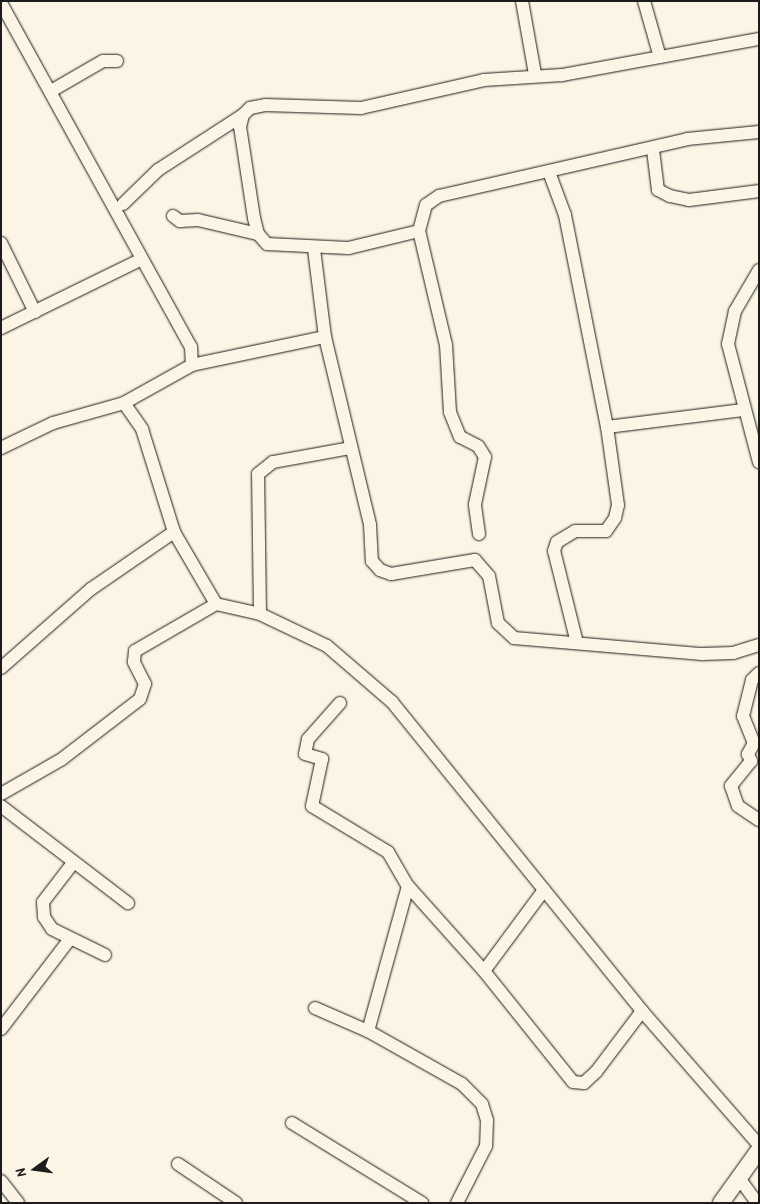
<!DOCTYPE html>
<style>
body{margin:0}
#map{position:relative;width:760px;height:1204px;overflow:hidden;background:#fcf5e5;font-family:"Patrick Hand",sans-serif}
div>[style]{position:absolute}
.roads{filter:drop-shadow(0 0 1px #1c1c1c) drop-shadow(0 0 1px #1c1c1c)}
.minor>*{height:12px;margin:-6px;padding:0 6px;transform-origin:6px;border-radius:6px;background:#fcf5e5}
.major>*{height:16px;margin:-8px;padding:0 8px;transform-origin:8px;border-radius:8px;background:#fcf5e5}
span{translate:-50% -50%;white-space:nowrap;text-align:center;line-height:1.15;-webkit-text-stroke:4px #fcf5e5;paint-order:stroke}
.frame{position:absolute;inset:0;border:2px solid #1c1c1c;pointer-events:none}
.north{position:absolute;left:10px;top:1144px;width:50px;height:50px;-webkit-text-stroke:4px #fcf5e5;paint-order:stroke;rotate:256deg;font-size:14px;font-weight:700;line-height:20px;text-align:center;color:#1c1c1c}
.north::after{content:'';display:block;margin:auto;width:18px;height:22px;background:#1c1c1c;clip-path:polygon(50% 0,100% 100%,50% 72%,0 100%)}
</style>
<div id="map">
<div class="roads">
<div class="minor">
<div style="left:522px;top:1px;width:74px;rotate:79.9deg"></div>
<div style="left:644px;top:1px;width:58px;rotate:74.1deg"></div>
<div style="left:1px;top:3px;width:393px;rotate:61.1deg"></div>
<div style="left:191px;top:347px;width:18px;rotate:87deg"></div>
<div style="left:192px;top:365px;width:78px;rotate:150.8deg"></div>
<div style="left:51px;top:91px;width:60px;rotate:-30deg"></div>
<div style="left:103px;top:61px;width:14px"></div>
<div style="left:653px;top:150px;width:40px;rotate:82.9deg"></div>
<div style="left:658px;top:190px;width:13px;rotate:27deg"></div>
<div style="left:670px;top:196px;width:19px;rotate:12deg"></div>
<div style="left:689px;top:200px;width:71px;rotate:-7.3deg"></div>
<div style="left:549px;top:172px;width:46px;rotate:69.6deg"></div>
<div style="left:565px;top:215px;width:216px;rotate:78.8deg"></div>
<div style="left:123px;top:204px;width:49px;rotate:-44.2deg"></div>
<div style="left:158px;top:170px;width:101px;rotate:-32.9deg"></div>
<div style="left:173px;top:216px;width:9px;rotate:36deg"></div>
<div style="left:180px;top:221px;width:18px;rotate:-3deg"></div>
<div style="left:198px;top:220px;width:62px;rotate:13.1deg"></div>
<div style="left:419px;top:231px;width:73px;rotate:166.5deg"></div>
<div style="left:348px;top:248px;width:81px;rotate:-177.2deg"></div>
<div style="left:267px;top:244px;width:13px;rotate:-132deg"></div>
<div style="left:258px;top:234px;width:16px;rotate:-104deg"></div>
<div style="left:254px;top:218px;width:92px;rotate:-98.7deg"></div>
<div style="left:240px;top:127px;width:12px;rotate:-76deg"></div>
<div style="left:243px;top:115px;width:10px;rotate:-45deg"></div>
<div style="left:250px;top:108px;width:15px;rotate:-11deg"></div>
<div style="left:265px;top:105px;width:96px;rotate:1.8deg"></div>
<div style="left:361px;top:108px;width:126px;rotate:-12.8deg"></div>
<div style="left:484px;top:80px;width:78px;rotate:-3.7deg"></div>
<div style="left:562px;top:75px;width:200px;rotate:-10.4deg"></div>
<div style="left:1px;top:243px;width:77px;rotate:63.8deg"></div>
<div style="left:314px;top:249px;width:89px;rotate:82.9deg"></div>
<div style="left:325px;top:337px;width:193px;rotate:76.5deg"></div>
<div style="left:370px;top:525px;width:36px;rotate:87deg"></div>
<div style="left:372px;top:561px;width:12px;rotate:48deg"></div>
<div style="left:380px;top:570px;width:12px;rotate:20deg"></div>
<div style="left:391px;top:574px;width:85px;rotate:-9.5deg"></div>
<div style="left:475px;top:560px;width:21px;rotate:49deg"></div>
<div style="left:489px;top:576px;width:48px;rotate:79.2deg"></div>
<div style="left:498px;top:623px;width:22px;rotate:43deg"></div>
<div style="left:514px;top:638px;width:189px;rotate:4.9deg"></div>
<div style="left:702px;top:654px;width:31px;rotate:-2deg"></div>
<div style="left:733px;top:653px;width:27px;rotate:-17deg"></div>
<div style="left:759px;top:270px;width:48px;rotate:120.3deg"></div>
<div style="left:735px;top:311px;width:34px;rotate:102deg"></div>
<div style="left:728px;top:344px;width:122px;rotate:75.3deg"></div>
<div style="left:1px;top:328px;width:155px;rotate:-26.1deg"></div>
<div style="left:192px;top:365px;width:136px;rotate:-11.9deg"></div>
<div style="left:1px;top:448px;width:58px;rotate:-25.7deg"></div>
<div style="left:53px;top:423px;width:74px;rotate:-15.7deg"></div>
<div style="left:124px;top:403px;width:32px;rotate:55deg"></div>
<div style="left:142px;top:429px;width:108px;rotate:72.7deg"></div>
<div style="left:174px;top:532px;width:83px;rotate:59.7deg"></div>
<div style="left:216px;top:604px;width:45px;rotate:12.8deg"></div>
<div style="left:260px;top:614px;width:74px;rotate:25.5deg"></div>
<div style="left:327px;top:646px;width:86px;rotate:40.7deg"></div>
<div style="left:392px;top:702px;width:397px;rotate:51deg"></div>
<div style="left:642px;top:1011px;width:178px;rotate:48.9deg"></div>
<div style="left:479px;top:534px;width:30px;rotate:-98deg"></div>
<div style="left:475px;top:504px;width:48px;rotate:-78deg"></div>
<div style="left:485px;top:457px;width:13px;rotate:-122deg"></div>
<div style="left:478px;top:446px;width:20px;rotate:-153deg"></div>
<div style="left:460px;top:437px;width:27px;rotate:-112deg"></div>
<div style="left:450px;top:412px;width:67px;rotate:-93.4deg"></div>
<div style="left:446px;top:345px;width:117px;rotate:-103.3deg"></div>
<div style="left:419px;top:231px;width:27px;rotate:-75deg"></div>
<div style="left:426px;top:205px;width:16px;rotate:-35deg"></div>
<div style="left:439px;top:196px;width:254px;rotate:-12.9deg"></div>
<div style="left:687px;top:139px;width:72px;rotate:-5.6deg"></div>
<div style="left:260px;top:614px;width:140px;rotate:-90.8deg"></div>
<div style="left:258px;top:474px;width:19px;rotate:-39deg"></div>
<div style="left:273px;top:462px;width:79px;rotate:-10.2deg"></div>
<div style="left:577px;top:643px;width:95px;rotate:-104deg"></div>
<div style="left:554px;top:551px;width:9px;rotate:-72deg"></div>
<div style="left:557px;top:542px;width:21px;rotate:-31deg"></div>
<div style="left:575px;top:531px;width:31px"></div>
<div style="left:606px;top:531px;width:16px;rotate:-55deg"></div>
<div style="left:615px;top:518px;width:13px;rotate:-77deg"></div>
<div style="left:618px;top:505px;width:79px;rotate:-98deg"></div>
<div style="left:607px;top:427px;width:137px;rotate:-7.1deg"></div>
<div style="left:1px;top:668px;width:120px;rotate:-41.3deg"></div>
<div style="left:91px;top:589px;width:101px;rotate:-34.5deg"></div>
<div style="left:759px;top:673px;width:10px;rotate:135deg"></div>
<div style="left:752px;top:680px;width:37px;rotate:104deg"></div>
<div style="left:743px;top:716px;width:29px;rotate:68deg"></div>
<div style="left:754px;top:743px;width:13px;rotate:119deg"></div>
<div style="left:748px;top:754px;width:8px;rotate:67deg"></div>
<div style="left:751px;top:761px;width:32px;rotate:129deg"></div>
<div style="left:731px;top:786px;width:21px;rotate:71deg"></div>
<div style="left:738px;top:806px;width:25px;rotate:34deg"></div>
<div style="left:340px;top:703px;width:48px;rotate:131.6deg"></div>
<div style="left:308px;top:739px;width:15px;rotate:101deg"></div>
<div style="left:305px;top:754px;width:18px;rotate:16deg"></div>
<div style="left:322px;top:759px;width:48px;rotate:102deg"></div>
<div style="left:312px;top:806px;width:89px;rotate:31.2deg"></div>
<div style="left:388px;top:852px;width:39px;rotate:60deg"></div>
<div style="left:408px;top:886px;width:150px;rotate:105.4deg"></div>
<div style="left:1px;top:794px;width:70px;rotate:-29.8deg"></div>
<div style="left:62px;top:759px;width:98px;rotate:-37.6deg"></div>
<div style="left:140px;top:699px;width:16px;rotate:-72deg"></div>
<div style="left:145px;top:684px;width:25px;rotate:-117deg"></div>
<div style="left:134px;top:662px;width:11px;rotate:-85deg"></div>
<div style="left:135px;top:651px;width:94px;rotate:-30.1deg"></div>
<div style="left:1px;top:806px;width:160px;rotate:37.4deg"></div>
<div style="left:73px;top:863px;width:49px;rotate:127.6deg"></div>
<div style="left:43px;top:902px;width:15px;rotate:86deg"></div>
<div style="left:44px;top:917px;width:14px;rotate:56deg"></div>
<div style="left:52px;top:929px;width:59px;rotate:26.1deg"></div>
<div style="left:408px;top:886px;width:114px;rotate:48.2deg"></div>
<div style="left:484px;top:971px;width:142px;rotate:51.3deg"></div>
<div style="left:573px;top:1082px;width:11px;rotate:5deg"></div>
<div style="left:584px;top:1083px;width:16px;rotate:-43deg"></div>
<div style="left:596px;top:1072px;width:76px;rotate:-53deg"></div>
<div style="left:484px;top:971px;width:101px;rotate:-53.5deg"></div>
<div style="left:315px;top:1008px;width:58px;rotate:23.5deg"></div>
<div style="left:368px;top:1031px;width:108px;rotate:29.4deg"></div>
<div style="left:462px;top:1084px;width:28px;rotate:45deg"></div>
<div style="left:482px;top:1104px;width:17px;rotate:73deg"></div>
<div style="left:487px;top:1120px;width:26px;rotate:92deg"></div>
<div style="left:486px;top:1146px;width:64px;rotate:117deg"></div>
<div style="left:1px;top:1029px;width:112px;rotate:-52.6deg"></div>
<div style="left:292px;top:1123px;width:153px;rotate:31.6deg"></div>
<div style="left:178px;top:1164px;width:70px;rotate:33.9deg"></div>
<div style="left:739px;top:1178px;width:31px;rotate:54deg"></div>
<div style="left:1px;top:1181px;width:28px;rotate:52deg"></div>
</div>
<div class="major">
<div style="left:721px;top:1203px;width:65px;rotate:-54.4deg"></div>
</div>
</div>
<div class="frame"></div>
<div class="north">N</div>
</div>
